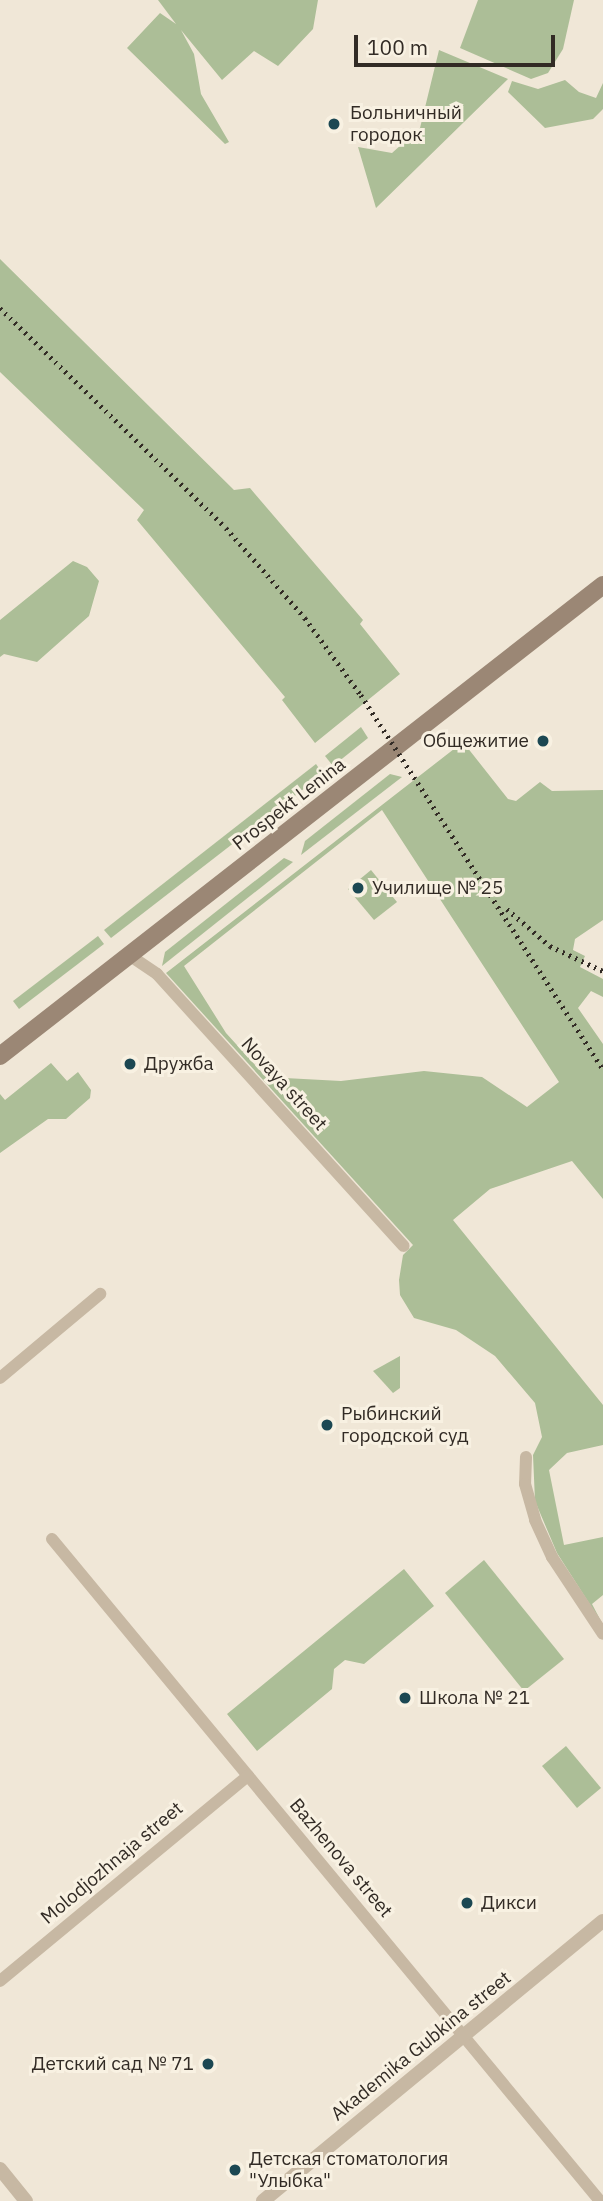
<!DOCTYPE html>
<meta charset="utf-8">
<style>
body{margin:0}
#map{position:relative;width:603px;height:2201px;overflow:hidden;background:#f0e7d7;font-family:"IBM Plex Sans",sans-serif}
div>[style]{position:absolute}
.green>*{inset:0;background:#acbe97}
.minor>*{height:12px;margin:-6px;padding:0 6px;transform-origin:6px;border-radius:6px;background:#c7b8a3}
.tertiary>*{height:14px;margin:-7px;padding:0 7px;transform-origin:7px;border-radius:7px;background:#c7b8a3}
.secondary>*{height:18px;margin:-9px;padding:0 9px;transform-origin:9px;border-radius:9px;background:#9b8775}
.rail>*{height:4.5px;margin-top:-2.25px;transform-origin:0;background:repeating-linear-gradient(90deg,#322b25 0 2px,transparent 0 7px)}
.dots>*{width:19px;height:19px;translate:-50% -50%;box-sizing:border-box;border:4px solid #f8f1e2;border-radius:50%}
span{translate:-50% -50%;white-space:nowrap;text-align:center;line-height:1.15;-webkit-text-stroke:6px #f8f1e2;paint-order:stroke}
.poi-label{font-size:19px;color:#322b25}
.left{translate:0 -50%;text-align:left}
.right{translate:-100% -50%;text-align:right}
.street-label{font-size:19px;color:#322b25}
.scale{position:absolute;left:354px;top:35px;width:201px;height:32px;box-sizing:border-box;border:4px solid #322b25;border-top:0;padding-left:9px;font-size:21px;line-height:24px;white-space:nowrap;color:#322b25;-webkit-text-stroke:5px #f8f1e2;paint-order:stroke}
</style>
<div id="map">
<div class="green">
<div style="clip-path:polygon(158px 0,318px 0,313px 29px,278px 66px,254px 51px,222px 80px,181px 30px,194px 54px,201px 94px,229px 142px,225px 144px,127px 48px,160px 13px,176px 24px)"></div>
<div style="clip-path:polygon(478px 0,574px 0,563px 49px,548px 73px,531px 79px,460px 48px)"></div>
<div style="clip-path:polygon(439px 50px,508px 79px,376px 208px,358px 147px,392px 153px,420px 128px)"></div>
<div style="clip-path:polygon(565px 80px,579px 92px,596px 98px,603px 83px,603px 109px,593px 119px,545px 128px,508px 92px,512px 81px,538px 89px)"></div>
<div style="clip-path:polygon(0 259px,234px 490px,250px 488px,255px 494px,363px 620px,360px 624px,400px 674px,315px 743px,282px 700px,285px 697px,137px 520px,144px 510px,0 372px)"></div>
<div style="clip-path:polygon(73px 561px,87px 567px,99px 581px,89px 616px,37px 662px,4px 654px,0 657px,0 620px)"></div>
<div style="clip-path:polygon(361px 727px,368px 738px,333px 766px,325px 756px)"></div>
<div style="clip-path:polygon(evenodd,463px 742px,508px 799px,516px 801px,540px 782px,552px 791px,603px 790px,603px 920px,575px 939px,573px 950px,585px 956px,580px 967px,603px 979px,603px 997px,591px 991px,578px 1008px,603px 1044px,603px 1199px,572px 1161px,490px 1189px,453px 1220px,603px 1405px,603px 1445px,567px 1453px,549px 1470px,564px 1545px,603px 1537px,603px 1595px,592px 1604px,603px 1625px,557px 1553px,535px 1501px,533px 1455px,542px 1437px,535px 1403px,495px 1356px,456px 1330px,414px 1318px,400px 1295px,399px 1280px,403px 1255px,413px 1245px,166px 973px,463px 742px,382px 810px,559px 1082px,527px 1107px,482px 1077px,424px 1071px,341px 1081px,266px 1077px,226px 1033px,184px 966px,382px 810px)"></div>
<div style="clip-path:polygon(316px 764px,323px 774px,111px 938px,104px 930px)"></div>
<div style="clip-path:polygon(390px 774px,402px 777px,301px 855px,305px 841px)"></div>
<div style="clip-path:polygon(284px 858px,293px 862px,162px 966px,165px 952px)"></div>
<div style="clip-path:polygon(371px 870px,397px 902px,374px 920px,348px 889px)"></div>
<div style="clip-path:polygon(98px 936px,104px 944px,19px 1009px,13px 1001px)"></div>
<div style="clip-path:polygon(51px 1063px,67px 1081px,78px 1072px,91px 1090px,90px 1098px,66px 1119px,48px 1119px,0 1153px,0 1094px,5px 1100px)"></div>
<div style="clip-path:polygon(400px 1356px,400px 1388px,393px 1393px,373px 1371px)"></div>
<div style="clip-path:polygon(484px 1560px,564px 1659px,524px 1691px,445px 1593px)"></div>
<div style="clip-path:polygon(404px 1569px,434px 1606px,364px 1664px,345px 1660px,334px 1669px,332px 1689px,257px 1751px,227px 1714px)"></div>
<div style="clip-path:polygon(566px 1746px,601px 1788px,577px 1808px,542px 1766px)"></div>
</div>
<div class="minor">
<div style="left:129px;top:955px;width:34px;rotate:34deg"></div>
<div style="left:157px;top:974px;width:367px;rotate:47.8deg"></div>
<div style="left:0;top:1378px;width:131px;rotate:-40deg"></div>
<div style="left:526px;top:1457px;width:27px;rotate:92deg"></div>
<div style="left:525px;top:1484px;width:37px;rotate:74deg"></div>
<div style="left:535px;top:1520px;width:41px;rotate:65.3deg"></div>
<div style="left:552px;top:1557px;width:92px;rotate:56.5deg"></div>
<div style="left:52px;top:1539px;width:859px;rotate:50.38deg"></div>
<div style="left:0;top:1981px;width:322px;rotate:-39.6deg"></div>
</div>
<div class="tertiary">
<div style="left:0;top:2169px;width:41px;rotate:50.9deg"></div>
<div style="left:263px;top:2201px;width:440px;rotate:-39.5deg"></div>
</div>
<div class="secondary">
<div style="left:0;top:1056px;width:765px;rotate:-37.99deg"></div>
</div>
<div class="rail">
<div style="left:0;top:308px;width:315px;rotate:44.2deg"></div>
<div style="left:226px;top:528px;width:120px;rotate:48.7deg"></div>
<div style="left:305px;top:618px;width:95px;rotate:54deg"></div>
<div style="left:361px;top:695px;width:445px;rotate:57.1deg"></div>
<div style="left:507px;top:909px;width:57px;rotate:40.7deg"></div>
<div style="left:550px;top:946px;width:59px;rotate:25.3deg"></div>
</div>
<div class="dots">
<div style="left:334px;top:124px;background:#1c4853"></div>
<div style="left:543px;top:741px;background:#1c4853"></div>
<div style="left:358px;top:888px;background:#1c4853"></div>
<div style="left:130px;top:1064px;background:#1c4853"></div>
<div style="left:327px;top:1425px;background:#1c4853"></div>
<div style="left:405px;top:1698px;background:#1c4853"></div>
<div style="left:467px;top:1903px;background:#1c4853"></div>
<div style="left:208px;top:2064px;background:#1c4853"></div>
<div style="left:235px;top:2170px;background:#1c4853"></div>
</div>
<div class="poi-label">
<span class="left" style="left:350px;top:124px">Больничный<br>городок</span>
<span class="right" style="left:529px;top:741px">Общежитие</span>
<span class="left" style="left:372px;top:888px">Училище № 25</span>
<span class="left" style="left:144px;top:1064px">Дружба</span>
<span class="left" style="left:341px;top:1425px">Рыбинский<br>городской суд</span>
<span class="left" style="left:419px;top:1698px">Школа № 21</span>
<span class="left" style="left:481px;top:1903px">Дикси</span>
<span class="right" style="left:194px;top:2064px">Детский сад № 71</span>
<span class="left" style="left:249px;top:2170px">Детская стоматология<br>"Улыбка"</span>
</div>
<div class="street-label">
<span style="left:289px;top:804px;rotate:-38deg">Prospekt Lenina</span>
<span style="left:284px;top:1084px;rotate:48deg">Novaya street</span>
<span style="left:341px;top:1858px;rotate:50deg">Bazhenova street</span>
<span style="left:112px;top:1863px;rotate:-40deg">Molodjozhnaja street</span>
<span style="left:421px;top:2046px;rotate:-39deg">Akademika Gubkina street</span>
</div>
<div class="scale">100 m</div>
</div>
